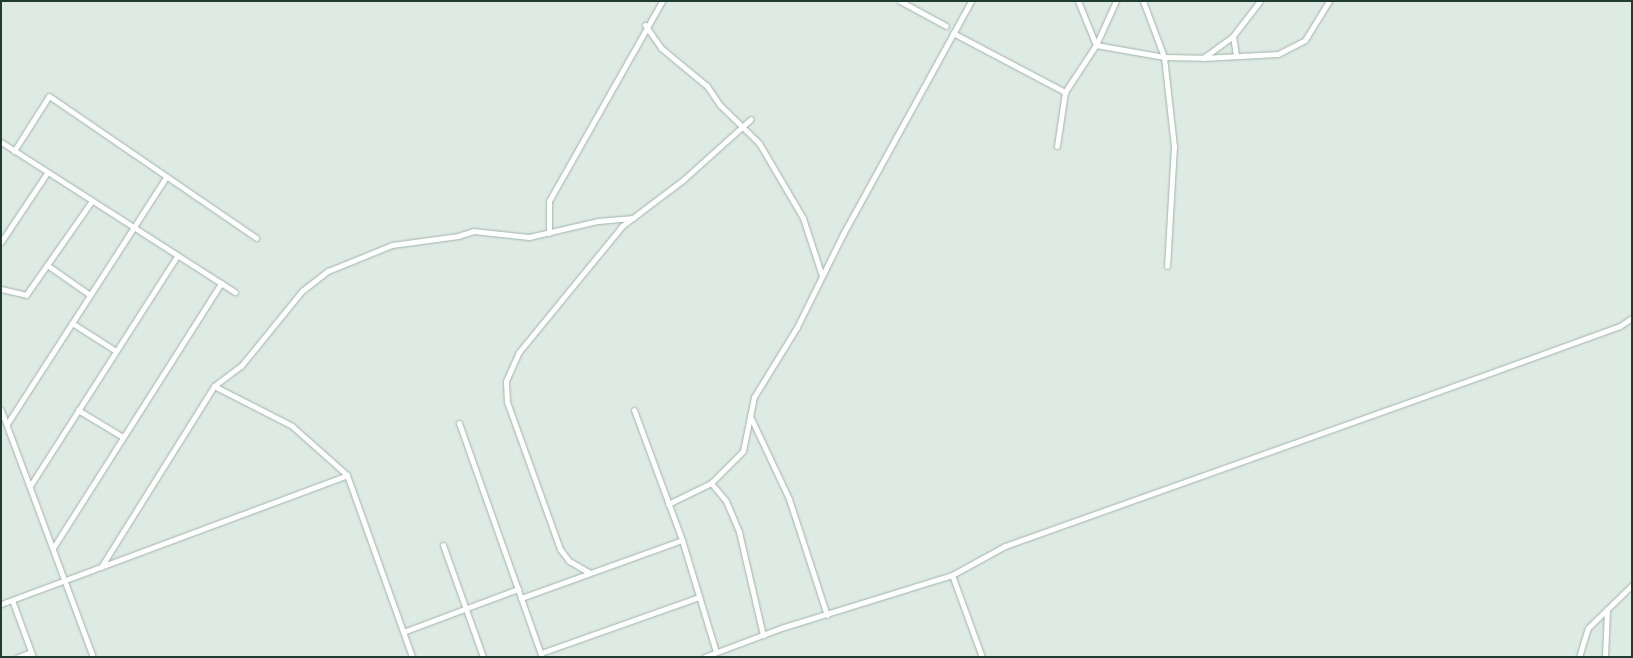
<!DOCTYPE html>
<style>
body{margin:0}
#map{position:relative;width:1633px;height:658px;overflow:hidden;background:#deebe4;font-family:"DM Sans",sans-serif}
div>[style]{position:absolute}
.roads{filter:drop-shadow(0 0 1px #a1b3aa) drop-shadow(0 0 1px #a1b3aa)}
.street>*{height:5px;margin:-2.5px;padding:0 2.5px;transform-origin:2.5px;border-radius:2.5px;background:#fff}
span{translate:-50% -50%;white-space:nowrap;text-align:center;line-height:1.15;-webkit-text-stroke:4px #eff8f2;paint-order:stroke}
.frame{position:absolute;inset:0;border:2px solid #1e3d30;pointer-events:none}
</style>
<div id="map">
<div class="roads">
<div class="street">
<div style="left:900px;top:1px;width:52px;rotate:28.5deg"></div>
<div style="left:1078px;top:1px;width:48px;rotate:67.8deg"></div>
<div style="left:1096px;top:45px;width:69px;rotate:10deg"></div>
<div style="left:1164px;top:57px;width:39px;rotate:1deg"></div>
<div style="left:1203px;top:58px;width:75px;rotate:-3.1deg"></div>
<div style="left:1278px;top:54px;width:30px;rotate:-27deg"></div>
<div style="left:1305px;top:40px;width:46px;rotate:-58.4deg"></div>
<div style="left:1143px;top:1px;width:60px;rotate:69.4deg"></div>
<div style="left:1164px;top:57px;width:90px;rotate:83.6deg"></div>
<div style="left:1174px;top:146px;width:120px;rotate:93.3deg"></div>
<div style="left:645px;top:25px;width:28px;rotate:55deg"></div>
<div style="left:661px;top:48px;width:60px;rotate:39.6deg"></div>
<div style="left:707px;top:86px;width:23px;rotate:56deg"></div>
<div style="left:720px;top:105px;width:54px;rotate:44.3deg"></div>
<div style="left:759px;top:143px;width:87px;rotate:59.6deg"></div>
<div style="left:803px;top:218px;width:61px;rotate:71.9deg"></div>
<div style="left:953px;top:33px;width:127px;rotate:27.8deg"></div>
<div style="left:1233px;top:36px;width:19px;rotate:81deg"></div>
<div style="left:1203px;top:58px;width:37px;rotate:-36deg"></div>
<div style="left:1233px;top:36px;width:44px;rotate:-52.4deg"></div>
<div style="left:1px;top:142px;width:278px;rotate:32.7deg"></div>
<div style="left:1057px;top:146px;width:55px;rotate:-81.6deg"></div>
<div style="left:1065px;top:92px;width:56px;rotate:-56.6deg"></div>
<div style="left:1096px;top:45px;width:48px;rotate:-65.6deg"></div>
<div style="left:14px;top:151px;width:65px;rotate:-57.5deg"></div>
<div style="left:49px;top:96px;width:251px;rotate:34.4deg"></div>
<div style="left:549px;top:233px;width:32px;rotate:-90deg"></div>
<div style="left:549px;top:201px;width:230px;rotate:-60.5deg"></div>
<div style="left:1px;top:242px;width:83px;rotate:-56.3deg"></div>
<div style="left:47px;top:265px;width:52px;rotate:34.9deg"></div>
<div style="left:1px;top:289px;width:26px;rotate:13deg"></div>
<div style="left:26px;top:295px;width:113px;rotate:-55deg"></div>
<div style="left:72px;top:323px;width:52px;rotate:32.5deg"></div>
<div style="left:214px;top:386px;width:88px;rotate:27.1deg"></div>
<div style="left:292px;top:426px;width:74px;rotate:41.7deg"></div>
<div style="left:347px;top:475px;width:193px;rotate:70.3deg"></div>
<div style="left:1px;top:410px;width:264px;rotate:69.6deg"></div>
<div style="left:78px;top:410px;width:52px;rotate:31deg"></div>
<div style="left:634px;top:410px;width:139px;rotate:69.7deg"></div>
<div style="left:682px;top:540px;width:117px;rotate:73.1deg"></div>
<div style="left:750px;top:416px;width:92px;rotate:64.8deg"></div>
<div style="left:789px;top:499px;width:122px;rotate:71.9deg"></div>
<div style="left:459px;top:423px;width:248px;rotate:70.5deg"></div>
<div style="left:7px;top:424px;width:294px;rotate:-57.2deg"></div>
<div style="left:711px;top:483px;width:23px;rotate:50deg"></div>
<div style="left:726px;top:501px;width:34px;rotate:67deg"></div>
<div style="left:739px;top:532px;width:106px;rotate:76.9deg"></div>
<div style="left:30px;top:486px;width:273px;rotate:-57.4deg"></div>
<div style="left:668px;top:504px;width:48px;rotate:-26deg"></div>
<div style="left:711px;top:483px;width:45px;rotate:-45deg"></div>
<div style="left:743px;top:451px;width:55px;rotate:-78.5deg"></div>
<div style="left:754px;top:397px;width:82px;rotate:-58.4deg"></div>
<div style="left:797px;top:327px;width:104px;rotate:-63.7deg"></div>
<div style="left:843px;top:234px;width:266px;rotate:-61.2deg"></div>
<div style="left:443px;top:545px;width:119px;rotate:70.3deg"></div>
<div style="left:53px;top:548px;width:314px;rotate:-57.6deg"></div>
<div style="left:101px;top:567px;width:213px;rotate:-58deg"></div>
<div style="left:214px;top:386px;width:34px;rotate:-37deg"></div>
<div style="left:241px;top:366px;width:97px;rotate:-50.9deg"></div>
<div style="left:302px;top:291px;width:33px;rotate:-38deg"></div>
<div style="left:328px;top:271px;width:69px;rotate:-22.1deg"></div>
<div style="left:392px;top:245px;width:67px;rotate:-7.8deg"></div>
<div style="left:458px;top:236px;width:16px;rotate:-18deg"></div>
<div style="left:473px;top:231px;width:56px;rotate:6.1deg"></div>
<div style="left:529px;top:237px;width:71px;rotate:-13.1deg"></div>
<div style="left:598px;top:221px;width:35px;rotate:-5deg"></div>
<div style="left:590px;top:573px;width:24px;rotate:-150deg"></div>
<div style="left:569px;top:561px;width:15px;rotate:-127deg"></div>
<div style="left:560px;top:549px;width:156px;rotate:-109.8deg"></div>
<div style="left:507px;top:402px;width:21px;rotate:-93deg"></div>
<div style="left:506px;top:381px;width:32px;rotate:-66deg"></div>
<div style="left:519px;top:352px;width:163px;rotate:-50.7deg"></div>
<div style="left:622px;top:226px;width:76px;rotate:-37deg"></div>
<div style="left:683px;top:180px;width:91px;rotate:-41.9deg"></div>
<div style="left:952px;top:575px;width:87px;rotate:69.9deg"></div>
<div style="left:521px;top:598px;width:171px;rotate:-19.8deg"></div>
<div style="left:12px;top:600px;width:61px;rotate:69.8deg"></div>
<div style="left:1px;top:604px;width:369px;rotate:-20.4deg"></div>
<div style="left:403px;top:632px;width:123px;rotate:-20.5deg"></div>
<div style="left:541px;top:653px;width:168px;rotate:-19.5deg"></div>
<div style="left:18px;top:657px;width:14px;rotate:-21deg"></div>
<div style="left:704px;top:657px;width:82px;rotate:-20.6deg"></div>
<div style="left:781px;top:628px;width:179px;rotate:-17.2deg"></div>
<div style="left:952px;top:575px;width:60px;rotate:-28.7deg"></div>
<div style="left:1005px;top:546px;width:506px;rotate:-19.62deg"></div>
<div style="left:1482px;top:376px;width:147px;rotate:-19.9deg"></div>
<div style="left:1620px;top:326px;width:14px;rotate:-34deg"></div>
<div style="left:1579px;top:657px;width:30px;rotate:-73deg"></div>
<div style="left:1588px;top:628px;width:62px;rotate:-44.3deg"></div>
<div style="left:1605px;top:657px;width:48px;rotate:-87.6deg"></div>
</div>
</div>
<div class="frame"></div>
</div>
